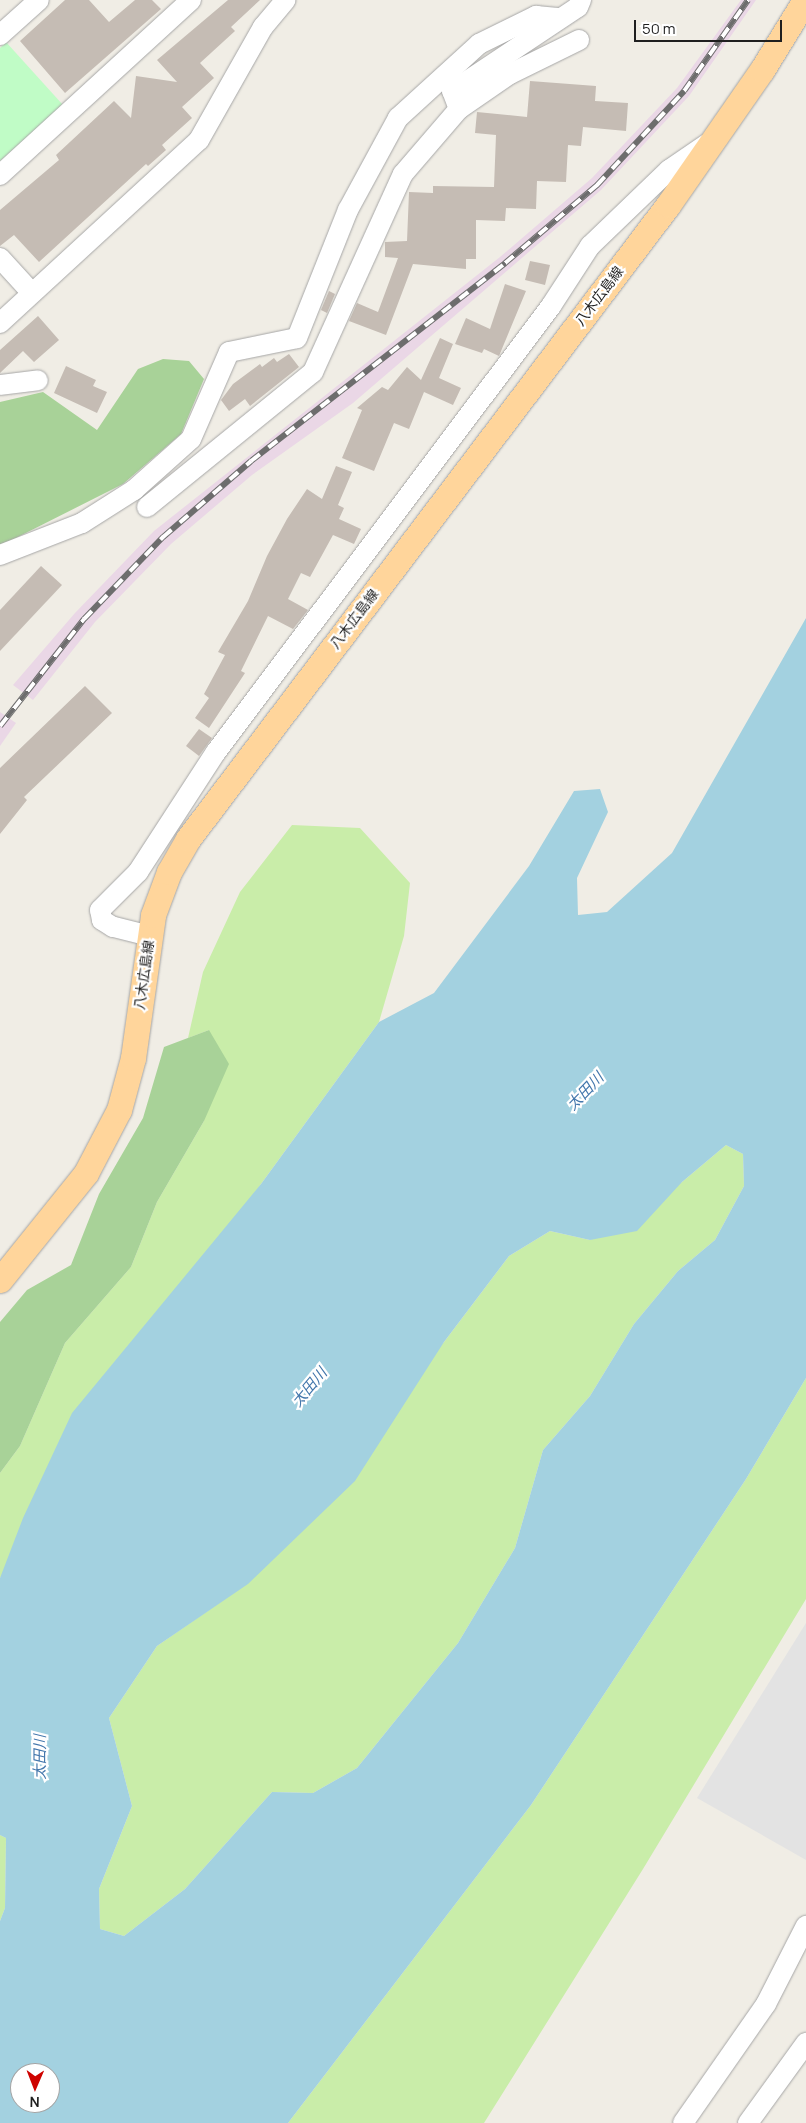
<!DOCTYPE html>
<meta charset="utf-8">
<style>
body{margin:0}
#map{position:relative;width:806px;height:2123px;overflow:hidden;background:#f0ede5;font-family:Manrope,"Noto Sans JP",sans-serif}
div>[style]{position:absolute}
.industrial>*{inset:0;background:#ead7e6}
.grass>*{inset:0;background:#c9eda9}
.forest>*{inset:0;background:#a8d298}
.park>*{inset:0;background:#c0fcc6}
.parking>*{inset:0;background:#e3e3e3}
.water>*{inset:0;background:#a3d1e0}
.building>*{inset:0;background:#c5bcb4}
.roads{filter:drop-shadow(0 0 1px #a6a6a6) drop-shadow(0 0 1px #a6a6a6)}
.minor>*{height:20px;margin:-10px;padding:0 10px;transform-origin:10px;border-radius:10px;background:#fff}
.major>*{height:25px;margin:-12.5px;padding:0 12.5px;transform-origin:12.5px;border-radius:12.5px;background:#ffd59b}
.rail>*{height:5.5px;margin-top:-2.75px;transform-origin:0;background:repeating-linear-gradient(90deg,#fff 0 11px,#6d6d6d 0 22px);box-sizing:border-box;border-block:1px solid #6d6d6d}
span{translate:-50% -50%;white-space:nowrap;text-align:center;line-height:1.15;-webkit-text-stroke:4.5px #fff;paint-order:stroke}
.street-label{font-size:14px;color:#1f1f1f}
.water-label{font-size:15px;color:#4377ac;font-style:italic}
.north{position:absolute;left:10px;top:2063px;width:50px;height:50px;box-sizing:border-box;background:#fff;border:1px solid #a5a5a5;border-radius:50%;rotate:181deg;font-size:14px;font-weight:700;line-height:20px;text-align:center;color:#1f1f1f}
.north::after{content:'';display:block;margin:auto;width:18px;height:22px;background:#ce0300;clip-path:polygon(50% 0,100% 100%,50% 72%,0 100%)}
.scale{position:absolute;left:634px;top:20px;width:148px;height:22px;box-sizing:border-box;border:2px solid #1f1f1f;border-top:0;padding-left:6px;font-size:15px;line-height:18px;white-space:nowrap;color:#1f1f1f;-webkit-text-stroke:4px #fff;paint-order:stroke}
</style>
<div id="map">
<div class="industrial">
<div style="clip-path:polygon(741px 0,756px 0,689px 96px,601px 190px,353px 403px,252px 475px,171px 544px,95px 622px,33px 700px,13px 685px,75px 613px,154px 531px,500px 257px,592px 178px,677px 88px)"></div>
<div style="clip-path:polygon(0 712px,16px 723px,0 746px)"></div>
</div>
<div class="grass">
<div style="clip-path:polygon(292px 825px,360px 828px,410px 883px,404px 936px,379px 1022px,261px 1184px,0 1578px,0 1473px,20px 1446px,65px 1343px,131px 1267px,157px 1202px,204px 1121px,209px 1030px,188px 1038px,203px 972px,240px 892px)"></div>
<div style="clip-path:polygon(726px 1145px,743px 1154px,744px 1186px,715px 1240px,678px 1271px,634px 1324px,590px 1396px,543px 1450px,515px 1548px,458px 1643px,357px 1768px,313px 1793px,272px 1792px,185px 1889px,124px 1936px,100px 1929px,99px 1889px,132px 1806px,109px 1718px,157px 1646px,248px 1583px,444px 1342px,509px 1256px,550px 1231px,590px 1240px,682px 1182px)"></div>
<div style="clip-path:polygon(806px 1378px,806px 1599px,643px 1869px,484px 2123px,288px 2123px,531px 1805px,746px 1479px)"></div>
<div style="clip-path:polygon(0 1835px,6px 1838px,5px 1908px,0 1921px)"></div>
</div>
<div class="forest">
<div style="clip-path:polygon(163px 359px,189px 361px,204px 379px,181px 434px,123px 484px,0 546px,0 402px,43px 392px,97px 430px,138px 369px)"></div>
<div style="clip-path:polygon(209px 1030px,229px 1064px,204px 1121px,157px 1202px,131px 1267px,65px 1343px,20px 1446px,0 1473px,0 1322px,27px 1290px,71px 1265px,99px 1194px,143px 1118px,164px 1047px)"></div>
</div>
<div class="park">
<div style="clip-path:polygon(6px 42px,63px 105px,0 161px,0 48px)"></div>
</div>
<div class="parking">
<div style="clip-path:polygon(806px 1623px,806px 1860px,697px 1798px)"></div>
</div>
<div class="water">
<div style="clip-path:polygon(evenodd,806px 618px,806px 1378px,746px 1479px,531px 1805px,288px 2123px,0 2123px,0 1921px,5px 1908px,6px 1838px,0 1835px,0 1578px,23px 1518px,72px 1413px,261px 1184px,379px 1022px,434px 993px,529px 866px,574px 791px,600px 789px,608px 812px,577px 878px,578px 915px,607px 912px,672px 853px,806px 618px,726px 1145px,743px 1154px,744px 1186px,715px 1240px,678px 1271px,634px 1324px,590px 1396px,543px 1450px,515px 1548px,458px 1643px,357px 1768px,313px 1793px,272px 1792px,185px 1889px,124px 1936px,100px 1929px,99px 1889px,132px 1806px,109px 1718px,157px 1646px,248px 1584px,355px 1481px,444px 1342px,509px 1256px,550px 1231px,590px 1240px,637px 1231px,682px 1182px,726px 1145px,806px 618px,20px 2073px,50px 2073px,50px 2103px,20px 2103px,20px 2073px)"></div>
</div>
<div class="building">
<div style="clip-path:polygon(65px 0,89px 0,109px 22px,135px 0,152px 0,161px 9px,65px 93px,20px 41px)"></div>
<div style="clip-path:polygon(228px 0,260px 0,231px 27px,235px 31px,200px 63px,214px 78px,182px 107px,192px 118px,162px 145px,166px 150px,148px 166px,146px 164px,39px 262px,14px 235px,0 246px,0 210px,59px 160px,56px 155px,114px 101px,131px 118px,136px 76px,177px 82px,157px 60px)"></div>
<div style="clip-path:polygon(530px 81px,596px 86px,595px 101px,628px 103px,626px 131px,583px 127px,581px 146px,568px 145px,566px 182px,537px 181px,536px 209px,506px 208px,505px 221px,476px 220px,476px 259px,466px 259px,466px 269px,413px 264px,386px 335px,349px 321px,357px 303px,378px 312px,398px 258px,385px 257px,385px 242px,407px 241px,409px 192px,433px 193px,433px 186px,494px 187px,496px 135px,475px 133px,477px 112px,527px 117px)"></div>
<div style="clip-path:polygon(530px 261px,550px 265px,545px 285px,525px 280px)"></div>
<div style="clip-path:polygon(505px 284px,526px 291px,499px 356px,484px 349px,482px 353px,455px 344px,466px 318px,490px 329px)"></div>
<div style="clip-path:polygon(329px 291px,335px 294px,327px 313px,321px 310px)"></div>
<div style="clip-path:polygon(38px 316px,59px 340px,34px 362px,23px 351px,0 373px,0 350px)"></div>
<div style="clip-path:polygon(440px 338px,453px 344px,439px 378px,461px 388px,453px 405px,424px 392px,409px 429px,394px 423px,374px 471px,342px 458px,362px 410px,357px 408px,382px 387px,388px 390px,407px 367px,421px 380px)"></div>
<div style="clip-path:polygon(289px 354px,299px 367px,250px 406px,245px 399px,229px 411px,221px 400px,233px 384px,260px 364px,262px 367px,274px 358px,277px 362px)"></div>
<div style="clip-path:polygon(66px 366px,96px 380px,93px 386px,107px 392px,97px 413px,54px 393px)"></div>
<div style="clip-path:polygon(336px 466px,352px 472px,338px 505px,344px 508px,339px 519px,361px 529px,354px 544px,333px 535px,310px 577px,301px 573px,288px 599px,308px 610px,293px 629px,268px 616px,241px 671px,245px 673px,209px 728px,195px 718px,209px 698px,204px 694px,225px 655px,218px 652px,248px 601px,267px 556px,287px 519px,307px 489px,322px 499px)"></div>
<div style="clip-path:polygon(41px 566px,62px 585px,0 651px,0 610px)"></div>
<div style="clip-path:polygon(85px 686px,112px 713px,24px 797px,27px 800px,0 834px,0 768px)"></div>
<div style="clip-path:polygon(199px 729px,212px 738px,199px 756px,186px 746px)"></div>
</div>
<div class="roads">
<div class="minor">
<div style="left:0;top:35px;width:52px;rotate:-41.9deg"></div>
<div style="left:459px;top:109px;width:62px;rotate:-34.5deg"></div>
<div style="left:510px;top:74px;width:77px;rotate:-26.2deg"></div>
<div style="left:0;top:175px;width:259px;rotate:-42.5deg"></div>
<div style="left:0;top:258px;width:47px;rotate:47.6deg"></div>
<div style="left:0;top:323px;width:270px;rotate:-42.6deg"></div>
<div style="left:199px;top:140px;width:130px;rotate:-60.5deg"></div>
<div style="left:263px;top:27px;width:35px;rotate:-50deg"></div>
<div style="left:0;top:385px;width:38px;rotate:-7deg"></div>
<div style="left:147px;top:507px;width:214px;rotate:-39.1deg"></div>
<div style="left:313px;top:372px;width:217px;rotate:-65.6deg"></div>
<div style="left:403px;top:174px;width:86px;rotate:-49.3deg"></div>
<div style="left:459px;top:109px;width:19px;rotate:-111deg"></div>
<div style="left:452px;top:91px;width:151px;rotate:-33.7deg"></div>
<div style="left:578px;top:7px;width:8px;rotate:-67deg"></div>
<div style="left:0;top:555px;width:88px;rotate:-21.3deg"></div>
<div style="left:82px;top:523px;width:62px;rotate:-32.4deg"></div>
<div style="left:134px;top:490px;width:76px;rotate:-41.8deg"></div>
<div style="left:191px;top:439px;width:95px;rotate:-66.4deg"></div>
<div style="left:229px;top:352px;width:69px;rotate:-11.6deg"></div>
<div style="left:297px;top:338px;width:138px;rotate:-68.3deg"></div>
<div style="left:348px;top:210px;width:105px;rotate:-61.5deg"></div>
<div style="left:398px;top:118px;width:110px;rotate:-42.4deg"></div>
<div style="left:479px;top:44px;width:64px;rotate:-26.2deg"></div>
<div style="left:536px;top:16px;width:24px;rotate:5deg"></div>
<div style="left:150px;top:936px;width:38px;rotate:-166deg"></div>
<div style="left:113px;top:927px;width:13px;rotate:-148deg"></div>
<div style="left:102px;top:920px;width:10px;rotate:-101deg"></div>
<div style="left:100px;top:910px;width:54px;rotate:-45deg"></div>
<div style="left:138px;top:872px;width:143px;rotate:-57deg"></div>
<div style="left:216px;top:752px;width:558px;rotate:-53.09deg"></div>
<div style="left:551px;top:306px;width:72px;rotate:-57deg"></div>
<div style="left:590px;top:246px;width:110px;rotate:-43.9deg"></div>
<div style="left:669px;top:170px;width:46px;rotate:-34.4deg"></div>
<div style="left:683px;top:2123px;width:145px;rotate:-55.1deg"></div>
<div style="left:766px;top:2004px;width:88px;rotate:-62.9deg"></div>
<div style="left:748px;top:2123px;width:99px;rotate:-54.1deg"></div>
</div>
<div class="major">
<div style="left:0;top:1280px;width:137px;rotate:-51.2deg"></div>
<div style="left:86px;top:1173px;width:71px;rotate:-62.4deg"></div>
<div style="left:119px;top:1110px;width:54px;rotate:-74.9deg"></div>
<div style="left:133px;top:1058px;width:144px;rotate:-82deg"></div>
<div style="left:153px;top:915px;width:46px;rotate:-69.6deg"></div>
<div style="left:169px;top:872px;width:38px;rotate:-60deg"></div>
<div style="left:188px;top:839px;width:795px;rotate:-52.87deg"></div>
<div style="left:668px;top:205px;width:165px;rotate:-55.2deg"></div>
<div style="left:762px;top:70px;width:82px;rotate:-58.4deg"></div>
</div>
</div>
<div class="rail">
<div style="left:0;top:726px;width:136px;rotate:-51.9deg"></div>
<div style="left:84px;top:619px;width:114px;rotate:-46.1deg"></div>
<div style="left:163px;top:537px;width:116px;rotate:-40.8deg"></div>
<div style="left:251px;top:461px;width:322px;rotate:-37.9deg"></div>
<div style="left:505px;top:263px;width:121px;rotate:-40.3deg"></div>
<div style="left:597px;top:185px;width:128px;rotate:-47.2deg"></div>
<div style="left:684px;top:91px;width:111px;rotate:-54.9deg"></div>
</div>
<div class="street-label">
<span style="left:599px;top:296px;rotate:-53deg">八木広島線</span>
<span style="left:354px;top:619px;rotate:-53deg">八木広島線</span>
<span style="left:144px;top:975px;rotate:-82deg">八木広島線</span>
</div>
<div class="water-label">
<span style="left:585px;top:1091px;rotate:-46deg">太田川</span>
<span style="left:309px;top:1387px;rotate:-50deg">太田川</span>
<span style="left:40px;top:1757px;rotate:-90deg">太田川</span>
</div>
<div class="north">N</div>
<div class="scale">50 m</div>
</div>
